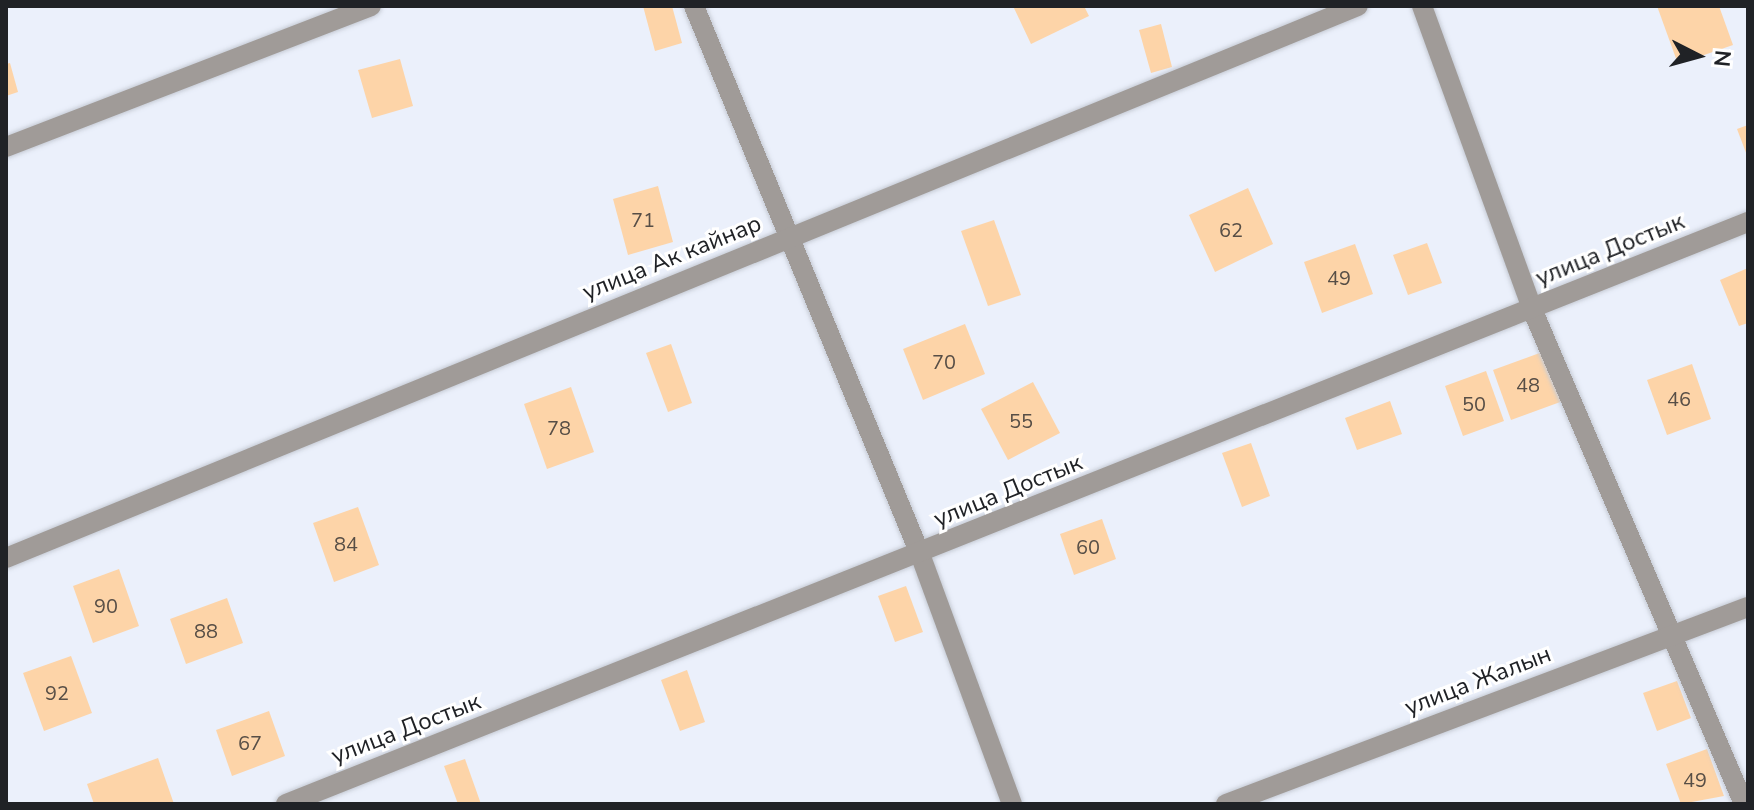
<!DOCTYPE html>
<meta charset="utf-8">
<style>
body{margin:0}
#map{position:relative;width:1754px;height:810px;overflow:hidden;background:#ebf0fb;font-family:"Nunito Sans",sans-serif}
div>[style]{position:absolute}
.building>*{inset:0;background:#fdd4a8}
.roads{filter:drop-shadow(0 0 2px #c6cbd5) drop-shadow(0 0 2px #c6cbd5)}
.minor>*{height:20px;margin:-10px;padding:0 10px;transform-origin:10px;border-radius:10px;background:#a09b98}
span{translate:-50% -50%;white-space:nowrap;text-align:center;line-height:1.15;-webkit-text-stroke:6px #fff;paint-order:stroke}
.number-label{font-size:20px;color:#574e46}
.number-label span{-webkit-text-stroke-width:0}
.street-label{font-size:24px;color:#202226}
.frame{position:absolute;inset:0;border:8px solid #202226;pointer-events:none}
.north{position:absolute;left:1658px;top:16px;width:80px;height:80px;-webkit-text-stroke:6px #fff;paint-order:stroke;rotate:96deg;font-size:22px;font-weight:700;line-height:32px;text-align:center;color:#202226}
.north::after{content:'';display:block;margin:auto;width:28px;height:36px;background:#202226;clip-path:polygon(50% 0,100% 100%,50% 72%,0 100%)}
</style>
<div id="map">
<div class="building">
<div style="clip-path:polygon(643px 6px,672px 6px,682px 43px,655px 51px)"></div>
<div style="clip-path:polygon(1013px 6px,1084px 6px,1089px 16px,1031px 44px)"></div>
<div style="clip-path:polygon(1657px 6px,1719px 6px,1733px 45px,1678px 64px)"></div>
<div style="clip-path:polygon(1161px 24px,1172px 67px,1151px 73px,1139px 30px)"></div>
<div style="clip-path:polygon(400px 59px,413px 106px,372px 118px,358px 70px)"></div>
<div style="clip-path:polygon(10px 63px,18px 92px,6px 96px,6px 64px)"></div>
<div style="clip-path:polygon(1748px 125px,1748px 158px,1737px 129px)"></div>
<div style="clip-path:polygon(658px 186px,673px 242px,628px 255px,613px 199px)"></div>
<div style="clip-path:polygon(1248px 188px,1273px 244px,1215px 272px,1189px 215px)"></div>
<div style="clip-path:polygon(994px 220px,1021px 295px,988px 306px,961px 231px)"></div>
<div style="clip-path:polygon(1427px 243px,1442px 283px,1408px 295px,1393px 255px)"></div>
<div style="clip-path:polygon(1355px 244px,1373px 294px,1322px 313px,1304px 262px)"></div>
<div style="clip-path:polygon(1748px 268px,1748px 323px,1739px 326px,1720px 280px)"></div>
<div style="clip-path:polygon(965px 324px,985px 374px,923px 400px,903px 349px)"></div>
<div style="clip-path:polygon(671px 344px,692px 403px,668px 412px,646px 353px)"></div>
<div style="clip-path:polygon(1545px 351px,1563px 401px,1511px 420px,1493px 370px)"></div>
<div style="clip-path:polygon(1692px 364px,1711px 419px,1667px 435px,1647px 380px)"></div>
<div style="clip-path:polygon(1486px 371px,1504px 421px,1463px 436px,1445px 386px)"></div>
<div style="clip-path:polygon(1033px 382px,1060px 433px,1008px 460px,981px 409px)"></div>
<div style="clip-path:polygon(571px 387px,594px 452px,547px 469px,524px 404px)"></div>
<div style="clip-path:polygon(1390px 401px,1402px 434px,1357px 450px,1345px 418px)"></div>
<div style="clip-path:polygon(1251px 443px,1270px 496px,1242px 507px,1222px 453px)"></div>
<div style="clip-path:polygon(358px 507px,379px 565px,334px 582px,313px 523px)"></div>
<div style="clip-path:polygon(1102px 519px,1116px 559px,1074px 575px,1060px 534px)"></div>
<div style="clip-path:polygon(119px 569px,139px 626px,93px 643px,73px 586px)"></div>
<div style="clip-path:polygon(906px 586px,923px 632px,895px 642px,878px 596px)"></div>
<div style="clip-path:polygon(227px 598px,243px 643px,186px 664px,170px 619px)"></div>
<div style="clip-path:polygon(71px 656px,92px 713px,44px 731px,23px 673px)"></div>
<div style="clip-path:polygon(687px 670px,705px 722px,680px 731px,661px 680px)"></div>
<div style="clip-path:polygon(1677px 681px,1691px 718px,1657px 731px,1643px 693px)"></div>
<div style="clip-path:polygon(269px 711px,285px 756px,232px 776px,216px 730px)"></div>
<div style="clip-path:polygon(1707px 749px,1724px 796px,1681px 804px,1666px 764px)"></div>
<div style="clip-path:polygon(158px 758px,174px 804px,94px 804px,87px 784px)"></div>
<div style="clip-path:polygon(465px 759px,481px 804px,458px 804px,444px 766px)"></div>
</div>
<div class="roads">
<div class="minor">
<div style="left:694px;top:6px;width:593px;rotate:67.59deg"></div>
<div style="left:920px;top:554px;width:266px;rotate:69.8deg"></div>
<div style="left:1422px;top:6px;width:322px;rotate:70deg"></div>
<div style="left:1532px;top:309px;width:538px;rotate:66.82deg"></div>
<div style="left:6px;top:147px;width:391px;rotate:-21.1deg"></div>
<div style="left:6px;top:558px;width:1460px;rotate:-22.21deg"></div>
<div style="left:286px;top:804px;width:1574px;rotate:-21.71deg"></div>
<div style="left:1226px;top:804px;width:558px;rotate:-20.68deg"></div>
</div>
</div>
<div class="number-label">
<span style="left:643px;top:220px">71</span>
<span style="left:1231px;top:230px">62</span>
<span style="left:1339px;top:278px">49</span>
<span style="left:944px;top:362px">70</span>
<span style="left:1528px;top:385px">48</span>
<span style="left:1679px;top:399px">46</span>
<span style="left:1474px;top:404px">50</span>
<span style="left:1021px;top:421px">55</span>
<span style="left:559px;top:428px">78</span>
<span style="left:346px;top:544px">84</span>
<span style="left:1088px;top:547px">60</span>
<span style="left:106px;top:606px">90</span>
<span style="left:206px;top:631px">88</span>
<span style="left:57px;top:693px">92</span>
<span style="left:250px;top:743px">67</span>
<span style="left:1695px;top:780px">49</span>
</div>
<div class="street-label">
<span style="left:1610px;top:250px;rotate:-22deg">улица Достык</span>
<span style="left:672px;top:258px;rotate:-22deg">улица Ак кайнар</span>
<span style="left:1008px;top:491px;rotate:-22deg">улица Достык</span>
<span style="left:1478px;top:681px;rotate:-21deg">улица Жалын</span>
<span style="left:406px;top:729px;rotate:-21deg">улица Достык</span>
</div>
<div class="frame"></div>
<div class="north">N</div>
</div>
